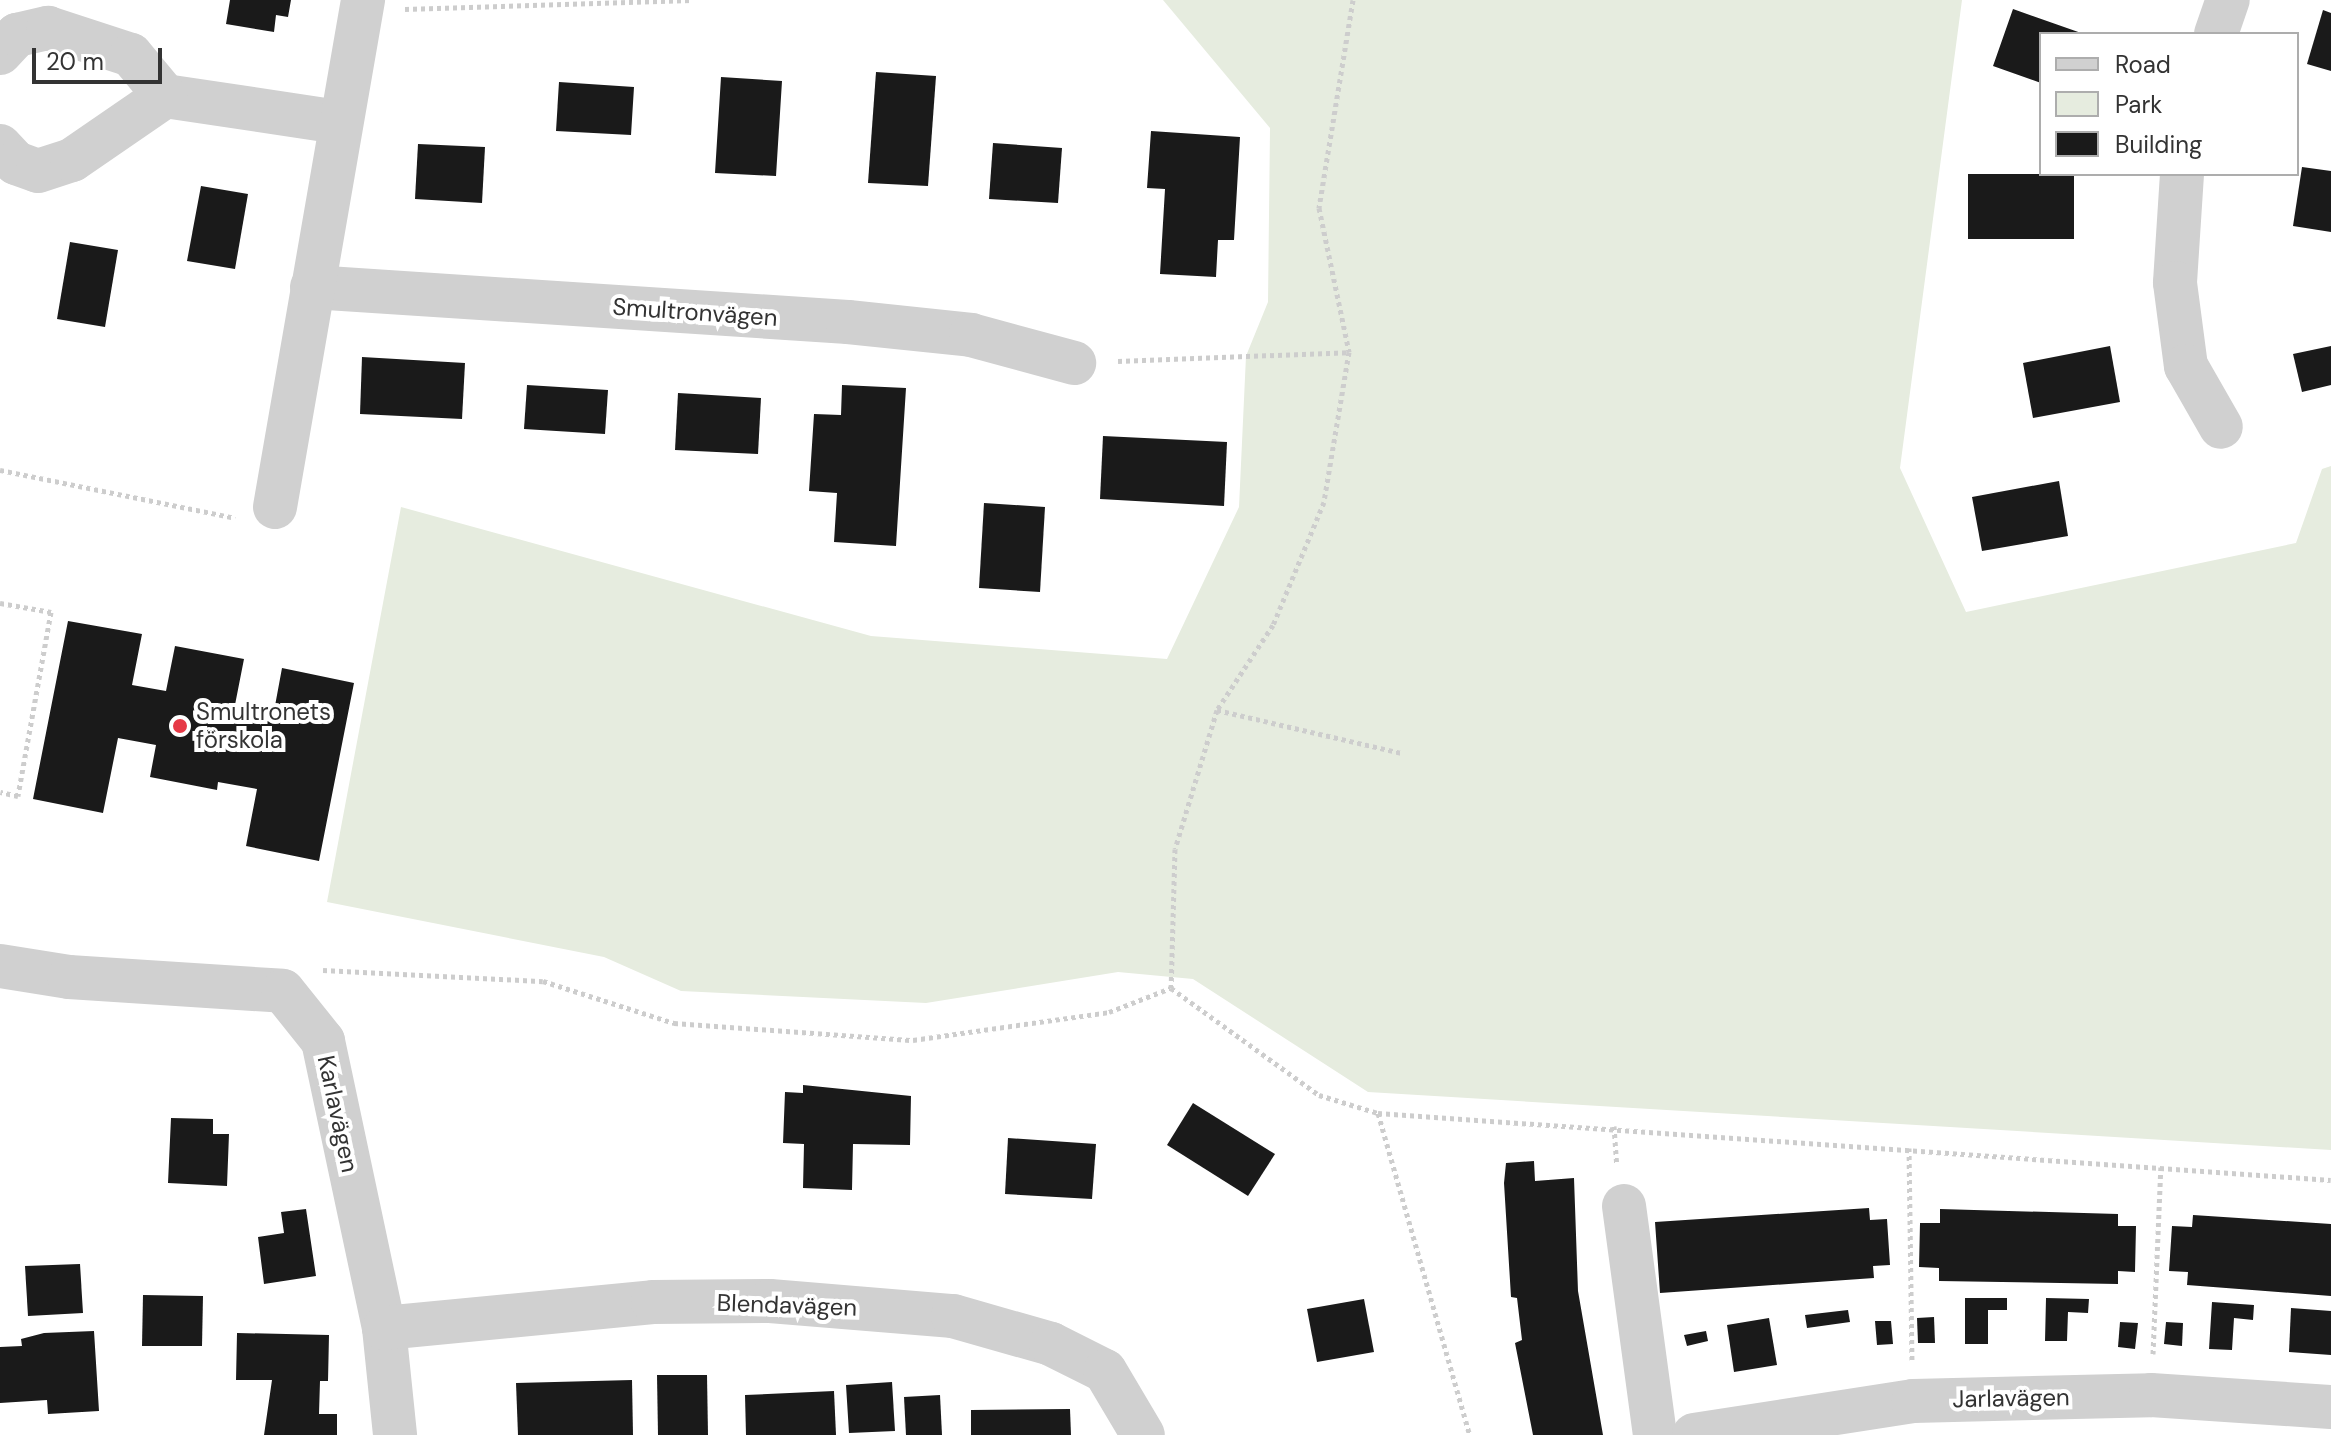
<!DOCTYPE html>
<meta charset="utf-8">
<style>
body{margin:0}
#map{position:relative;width:2331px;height:1435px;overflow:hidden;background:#fff;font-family:"DM Sans",sans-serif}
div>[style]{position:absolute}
.green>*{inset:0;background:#e6ecdf}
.building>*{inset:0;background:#1a1a1a}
.path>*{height:5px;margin-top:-2.5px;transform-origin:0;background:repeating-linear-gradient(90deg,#cdcdcd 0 4px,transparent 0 8px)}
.minor>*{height:44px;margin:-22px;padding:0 22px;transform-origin:22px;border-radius:22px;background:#d0d0d0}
.dots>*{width:22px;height:22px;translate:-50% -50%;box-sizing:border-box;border:4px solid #fff;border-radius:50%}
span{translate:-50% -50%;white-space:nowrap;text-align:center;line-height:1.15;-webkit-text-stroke:8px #fff;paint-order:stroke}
.street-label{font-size:24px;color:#333}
.poi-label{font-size:24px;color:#333}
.left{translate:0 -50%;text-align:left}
.legend{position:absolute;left:2039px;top:32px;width:260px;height:144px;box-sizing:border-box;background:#fff;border:2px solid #adadad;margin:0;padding:10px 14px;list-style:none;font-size:24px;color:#333}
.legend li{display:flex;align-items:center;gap:16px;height:40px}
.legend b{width:40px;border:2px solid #adadad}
.scale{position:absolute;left:32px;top:48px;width:130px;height:36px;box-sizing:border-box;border:4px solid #333;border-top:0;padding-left:10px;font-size:24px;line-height:28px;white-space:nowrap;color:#333;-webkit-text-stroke:6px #fff;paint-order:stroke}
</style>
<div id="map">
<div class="green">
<div style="clip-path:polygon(1163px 0,1962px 0,1900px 468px,1966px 612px,2296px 543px,2322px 469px,2331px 466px,2331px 1150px,1368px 1092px,1193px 979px,1118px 972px,926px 1003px,681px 991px,604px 957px,327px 902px,401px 507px,871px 636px,1167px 659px,1239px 507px,1246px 356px,1268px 302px,1270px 128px)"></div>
</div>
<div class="building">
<div style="clip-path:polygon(230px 0,291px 0,288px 17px,276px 15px,274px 32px,226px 24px)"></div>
<div style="clip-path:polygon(2013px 9px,2084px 34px,2041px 34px,2041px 83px,1993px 66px)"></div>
<div style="clip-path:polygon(2323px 10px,2331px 13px,2331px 71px,2307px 64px)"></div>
<div style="clip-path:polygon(876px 72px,936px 76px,928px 186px,868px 183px)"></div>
<div style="clip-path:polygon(721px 77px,782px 81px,776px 176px,715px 173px)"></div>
<div style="clip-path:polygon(559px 82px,634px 87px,631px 135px,556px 131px)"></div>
<div style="clip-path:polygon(1151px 131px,1240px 137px,1234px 240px,1218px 240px,1216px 277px,1160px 274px,1165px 189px,1147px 188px)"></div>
<div style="clip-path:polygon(993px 143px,1062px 148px,1058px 203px,989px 199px)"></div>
<div style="clip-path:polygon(418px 144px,485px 147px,482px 203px,415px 199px)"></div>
<div style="clip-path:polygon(2302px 167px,2331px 171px,2331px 232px,2293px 226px)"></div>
<div style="clip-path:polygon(1968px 174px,2074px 174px,2074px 239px,1968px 239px)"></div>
<div style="clip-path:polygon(201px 186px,248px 194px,235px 269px,187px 261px)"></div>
<div style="clip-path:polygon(70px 242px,118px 250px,105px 327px,57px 319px)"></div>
<div style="clip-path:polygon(2110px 346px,2120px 402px,2033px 418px,2023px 363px)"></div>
<div style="clip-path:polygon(2331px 346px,2331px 385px,2302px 392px,2293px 354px)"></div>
<div style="clip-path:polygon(362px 357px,465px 363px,462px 419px,360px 414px)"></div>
<div style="clip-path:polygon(527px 385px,608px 390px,605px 434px,524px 429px)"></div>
<div style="clip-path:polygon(842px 385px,906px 388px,896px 546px,834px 542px,837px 493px,809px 491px,814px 414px,841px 415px)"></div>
<div style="clip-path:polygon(678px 393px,761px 398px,758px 454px,675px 450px)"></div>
<div style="clip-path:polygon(1103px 436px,1227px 442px,1224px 506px,1100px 499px)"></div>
<div style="clip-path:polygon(2059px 481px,2068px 536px,1982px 551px,1972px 497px)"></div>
<div style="clip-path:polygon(984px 503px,1045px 507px,1040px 592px,979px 588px)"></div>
<div style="clip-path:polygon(68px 621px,142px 634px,132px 685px,166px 691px,175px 646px,244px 659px,233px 715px,272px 722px,282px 668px,354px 683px,319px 861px,246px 846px,257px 789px,218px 782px,217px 790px,150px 777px,156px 745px,118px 738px,103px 813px,33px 799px)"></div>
<div style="clip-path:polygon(803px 1085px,911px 1096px,910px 1145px,853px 1144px,852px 1190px,803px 1188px,804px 1144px,783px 1143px,785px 1092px,803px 1093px)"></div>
<div style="clip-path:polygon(1193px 1103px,1275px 1154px,1248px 1196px,1167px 1145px)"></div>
<div style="clip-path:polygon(171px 1118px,213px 1119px,213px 1134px,229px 1134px,227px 1186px,168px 1183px)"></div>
<div style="clip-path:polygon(1008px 1138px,1096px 1144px,1092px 1199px,1005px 1194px)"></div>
<div style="clip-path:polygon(1534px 1161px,1535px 1181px,1574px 1178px,1578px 1291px,1603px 1435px,1533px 1435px,1515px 1343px,1522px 1340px,1517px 1298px,1511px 1297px,1504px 1183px,1506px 1163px)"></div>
<div style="clip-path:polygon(1869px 1208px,1870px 1220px,1887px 1219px,1890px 1265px,1873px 1266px,1874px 1278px,1660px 1293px,1655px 1222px)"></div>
<div style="clip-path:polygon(306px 1209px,316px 1276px,264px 1284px,258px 1237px,284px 1233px,281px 1212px)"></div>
<div style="clip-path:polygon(1940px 1209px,2118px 1214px,2118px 1226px,2136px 1226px,2135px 1272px,2118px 1271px,2118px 1284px,1939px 1281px,1939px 1268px,1919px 1267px,1920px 1223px,1940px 1223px)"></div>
<div style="clip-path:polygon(2193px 1215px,2331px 1224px,2331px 1296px,2187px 1285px,2188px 1272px,2169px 1271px,2172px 1226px,2192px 1227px)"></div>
<div style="clip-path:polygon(80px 1264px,83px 1313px,28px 1316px,25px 1266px)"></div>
<div style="clip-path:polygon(143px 1295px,203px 1296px,202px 1346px,142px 1346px)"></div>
<div style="clip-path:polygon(1965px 1298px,2007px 1298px,2007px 1310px,1988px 1310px,1988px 1344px,1965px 1344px)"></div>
<div style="clip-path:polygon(2046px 1298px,2089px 1299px,2088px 1313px,2068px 1312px,2067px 1341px,2045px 1341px)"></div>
<div style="clip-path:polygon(1364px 1299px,1374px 1352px,1317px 1362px,1307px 1309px)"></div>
<div style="clip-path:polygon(2212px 1302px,2254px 1305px,2253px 1320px,2234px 1318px,2232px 1350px,2209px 1349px)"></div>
<div style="clip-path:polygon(2291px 1308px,2331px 1311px,2331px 1355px,2289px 1352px)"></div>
<div style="clip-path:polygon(1848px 1310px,1850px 1322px,1807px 1328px,1805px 1315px)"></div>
<div style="clip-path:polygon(1934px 1317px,1935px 1343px,1918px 1343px,1917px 1318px)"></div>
<div style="clip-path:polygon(1769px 1318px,1777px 1365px,1734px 1372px,1727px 1325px)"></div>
<div style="clip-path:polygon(1875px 1321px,1891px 1321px,1893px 1344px,1877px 1345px)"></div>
<div style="clip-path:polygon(2120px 1322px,2138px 1323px,2135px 1349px,2118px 1347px)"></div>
<div style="clip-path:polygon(2166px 1322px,2183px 1323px,2182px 1346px,2164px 1344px)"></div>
<div style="clip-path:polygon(94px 1331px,99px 1411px,48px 1414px,47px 1400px,0 1403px,0 1347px,22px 1346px,21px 1339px,44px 1333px)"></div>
<div style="clip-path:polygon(1706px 1331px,1708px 1341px,1687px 1346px,1684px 1335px)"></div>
<div style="clip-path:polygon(237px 1333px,329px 1335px,328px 1381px,320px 1381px,319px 1414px,337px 1414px,337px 1435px,264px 1435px,272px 1380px,236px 1380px)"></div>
<div style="clip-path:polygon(657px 1375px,707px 1375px,708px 1435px,658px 1435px)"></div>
<div style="clip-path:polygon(632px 1380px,633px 1435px,518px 1435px,516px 1383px)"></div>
<div style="clip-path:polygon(892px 1382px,895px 1431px,849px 1433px,846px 1385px)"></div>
<div style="clip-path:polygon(834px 1391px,836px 1435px,746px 1435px,745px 1395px)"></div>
<div style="clip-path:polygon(940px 1395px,942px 1435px,906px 1435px,904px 1397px)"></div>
<div style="clip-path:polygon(1070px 1409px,1071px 1435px,971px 1435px,971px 1410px)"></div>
</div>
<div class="path">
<div style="left:1353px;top:0;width:211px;rotate:99.3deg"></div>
<div style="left:1319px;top:208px;width:147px;rotate:78.2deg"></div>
<div style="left:1349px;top:352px;width:152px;rotate:99.5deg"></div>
<div style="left:1324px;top:502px;width:133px;rotate:112.5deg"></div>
<div style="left:1273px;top:625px;width:102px;rotate:123.4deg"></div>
<div style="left:1217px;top:710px;width:145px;rotate:106.8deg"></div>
<div style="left:1175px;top:849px;width:139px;rotate:91.6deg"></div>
<div style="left:1171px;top:988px;width:183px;rotate:35.9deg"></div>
<div style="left:1319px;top:1095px;width:62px;rotate:17deg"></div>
<div style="left:1378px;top:1113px;width:955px;rotate:4.02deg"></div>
<div style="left:405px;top:9px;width:287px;rotate:-1.8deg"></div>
<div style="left:1118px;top:361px;width:231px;rotate:-2.2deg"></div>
<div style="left:0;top:470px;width:240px;rotate:11.5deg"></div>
<div style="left:0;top:603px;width:52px;rotate:10deg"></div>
<div style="left:51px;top:612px;width:187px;rotate:100.2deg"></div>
<div style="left:18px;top:796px;width:18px;rotate:-167deg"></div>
<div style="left:1217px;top:710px;width:190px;rotate:13.1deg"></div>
<div style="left:323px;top:970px;width:220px;rotate:2.9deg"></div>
<div style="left:543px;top:981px;width:138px;rotate:17.8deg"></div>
<div style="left:674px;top:1023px;width:240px;rotate:4.1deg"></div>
<div style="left:913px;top:1040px;width:198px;rotate:-8.1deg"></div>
<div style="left:1109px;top:1012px;width:66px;rotate:-21.2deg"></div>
<div style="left:1378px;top:1113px;width:335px;rotate:74.1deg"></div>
<div style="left:1614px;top:1126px;width:39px;rotate:86deg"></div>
<div style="left:1909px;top:1148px;width:212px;rotate:89.2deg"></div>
<div style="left:2153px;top:1354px;width:187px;rotate:-87.6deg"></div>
</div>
<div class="minor">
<div style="left:2216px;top:34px;width:36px;rotate:-71deg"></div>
<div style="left:0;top:53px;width:25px;rotate:-47deg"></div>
<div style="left:17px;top:35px;width:32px;rotate:-13deg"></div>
<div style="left:48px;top:28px;width:87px;rotate:18deg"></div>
<div style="left:131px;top:55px;width:53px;rotate:50.3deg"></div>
<div style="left:165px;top:96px;width:177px;rotate:8.5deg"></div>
<div style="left:0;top:146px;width:23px;rotate:47deg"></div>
<div style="left:16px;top:163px;width:23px;rotate:20deg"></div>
<div style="left:38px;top:171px;width:36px;rotate:-18deg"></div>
<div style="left:72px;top:160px;width:113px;rotate:-34.5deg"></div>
<div style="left:2182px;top:174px;width:109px;rotate:93.7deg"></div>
<div style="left:2175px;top:283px;width:84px;rotate:82.5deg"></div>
<div style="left:2186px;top:366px;width:70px;rotate:60.2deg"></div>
<div style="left:312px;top:287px;width:537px;rotate:3.74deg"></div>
<div style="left:848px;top:322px;width:124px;rotate:6deg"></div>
<div style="left:971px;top:335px;width:107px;rotate:15.2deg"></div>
<div style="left:275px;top:507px;width:515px;rotate:-80.15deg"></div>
<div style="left:0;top:966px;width:70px;rotate:9.1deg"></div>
<div style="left:69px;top:977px;width:214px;rotate:3.7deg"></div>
<div style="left:283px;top:991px;width:64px;rotate:51.3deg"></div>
<div style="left:323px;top:1041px;width:293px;rotate:78deg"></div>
<div style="left:384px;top:1328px;width:108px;rotate:84.1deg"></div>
<div style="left:1624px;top:1206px;width:231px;rotate:82.3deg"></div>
<div style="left:384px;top:1328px;width:270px;rotate:-5.5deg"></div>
<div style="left:653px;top:1302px;width:117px;rotate:-0.5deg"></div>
<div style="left:770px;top:1301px;width:184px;rotate:4.7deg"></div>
<div style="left:953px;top:1316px;width:102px;rotate:15.9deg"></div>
<div style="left:1051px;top:1344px;width:60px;rotate:26.6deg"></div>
<div style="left:1105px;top:1371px;width:74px;rotate:59.3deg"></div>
<div style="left:1694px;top:1435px;width:222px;rotate:-8.8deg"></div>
<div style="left:1913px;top:1401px;width:238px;rotate:-1.4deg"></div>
<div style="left:2151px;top:1395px;width:180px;rotate:3.8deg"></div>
</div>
<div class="dots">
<div style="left:180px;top:726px;background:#e63946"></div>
</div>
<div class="street-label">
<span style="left:695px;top:312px;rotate:4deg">Smultronvägen</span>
<span style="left:338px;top:1114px;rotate:78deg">Karlavägen</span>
<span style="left:787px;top:1305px;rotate:2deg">Blendavägen</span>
<span style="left:2011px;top:1398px;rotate:-1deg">Jarlavägen</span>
</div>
<div class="poi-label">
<span class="left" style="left:196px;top:726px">Smultronets<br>förskola</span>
</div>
<ul class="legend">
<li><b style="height:10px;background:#d0d0d0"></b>Road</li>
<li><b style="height:22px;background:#e6ecdf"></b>Park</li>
<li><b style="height:22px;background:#1a1a1a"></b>Building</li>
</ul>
<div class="scale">20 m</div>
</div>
